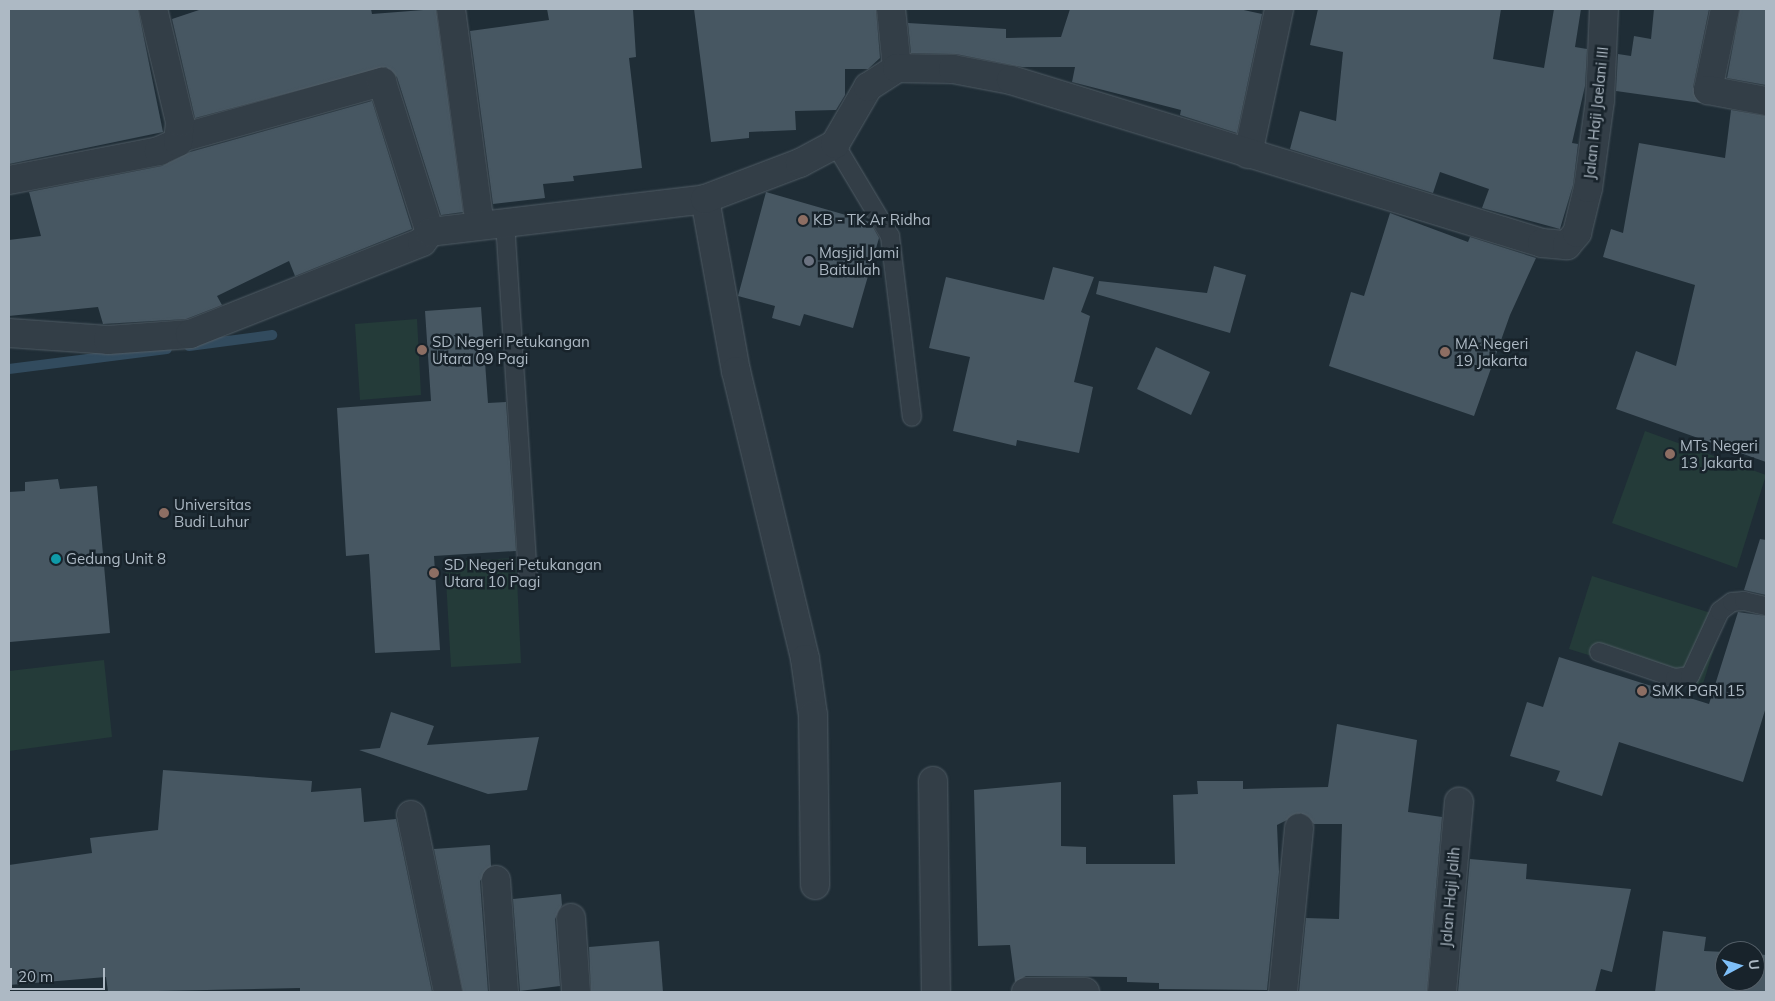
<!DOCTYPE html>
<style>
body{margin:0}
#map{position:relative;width:1775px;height:1001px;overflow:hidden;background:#1f2d36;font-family:Mulish,sans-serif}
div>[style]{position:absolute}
.green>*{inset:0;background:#243b39}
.stream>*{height:10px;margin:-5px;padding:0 5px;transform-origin:5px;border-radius:5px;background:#324b5e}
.building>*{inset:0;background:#475762}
.roads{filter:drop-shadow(0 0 1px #505c65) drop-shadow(0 0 1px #505c65)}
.service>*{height:18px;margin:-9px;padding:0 9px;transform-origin:9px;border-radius:9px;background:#333e47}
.minor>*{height:28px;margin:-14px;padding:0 14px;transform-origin:14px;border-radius:14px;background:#333e47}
.dots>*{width:14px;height:14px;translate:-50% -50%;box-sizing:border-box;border:2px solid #18232b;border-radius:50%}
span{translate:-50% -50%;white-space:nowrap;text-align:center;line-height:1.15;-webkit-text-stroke:5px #18232b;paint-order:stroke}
.street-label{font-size:15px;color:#adb9c4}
.poi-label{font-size:15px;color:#adb9c4}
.left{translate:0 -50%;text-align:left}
.frame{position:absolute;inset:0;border:10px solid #adb9c4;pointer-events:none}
.north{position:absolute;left:1715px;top:941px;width:50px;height:50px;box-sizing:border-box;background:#18232b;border:1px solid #545f68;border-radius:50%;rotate:84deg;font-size:14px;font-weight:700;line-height:20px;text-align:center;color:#adb9c4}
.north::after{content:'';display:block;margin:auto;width:18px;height:22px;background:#7ebff8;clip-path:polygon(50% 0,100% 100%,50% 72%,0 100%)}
.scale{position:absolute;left:10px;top:968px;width:95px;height:22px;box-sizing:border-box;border:2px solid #adb9c4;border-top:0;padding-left:6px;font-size:15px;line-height:18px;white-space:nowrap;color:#adb9c4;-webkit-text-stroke:4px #18232b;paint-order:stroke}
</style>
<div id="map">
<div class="green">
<div style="clip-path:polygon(417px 319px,421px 395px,360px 400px,355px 324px)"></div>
<div style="clip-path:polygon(1645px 431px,1766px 475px,1737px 568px,1612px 523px)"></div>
<div style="clip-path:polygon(516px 558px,521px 663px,451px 667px,445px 562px)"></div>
<div style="clip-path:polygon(1592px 576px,1724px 617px,1701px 690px,1569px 649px)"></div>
<div style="clip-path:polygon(104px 660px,112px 737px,9px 751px,9px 671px)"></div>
</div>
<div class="stream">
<div style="left:189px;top:346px;width:84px;rotate:-7.5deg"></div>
<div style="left:9px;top:369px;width:159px;rotate:-7.2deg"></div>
</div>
<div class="building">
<div style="clip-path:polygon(9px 9px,138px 9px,163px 132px,9px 164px)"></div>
<div style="clip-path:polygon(202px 9px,371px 9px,372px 14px,436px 9px,463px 212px,441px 215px,397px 77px,386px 67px,195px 118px,172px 19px)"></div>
<div style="clip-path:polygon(547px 9px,633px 9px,636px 57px,629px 58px,642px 168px,573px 176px,574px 181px,543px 184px,545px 198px,493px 204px,470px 31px,549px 20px)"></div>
<div style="clip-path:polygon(694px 9px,876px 9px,880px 58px,868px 69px,845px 69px,845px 95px,836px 110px,795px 111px,796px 130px,749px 132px,749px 138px,711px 142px)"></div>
<div style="clip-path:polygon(1070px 9px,1239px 9px,1262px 14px,1237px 133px,1180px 115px,1181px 110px,1072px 82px,1075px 67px,1022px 67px,956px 54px,911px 53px,908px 23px,1006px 29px,1006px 38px,1061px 37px)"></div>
<div style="clip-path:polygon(1318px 9px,1501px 9px,1493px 59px,1544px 68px,1554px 9px,1581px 9px,1575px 47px,1587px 49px,1585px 86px,1572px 143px,1578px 144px,1573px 185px,1560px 229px,1482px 208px,1489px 189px,1440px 172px,1433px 193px,1290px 149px,1300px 111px,1336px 121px,1343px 52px,1310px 45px)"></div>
<div style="clip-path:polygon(1654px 9px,1709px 9px,1693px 87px,1701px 103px,1616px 91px,1618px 54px,1631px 56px,1634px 36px,1651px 39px)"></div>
<div style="clip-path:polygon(1740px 9px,1766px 9px,1766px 85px,1727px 78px)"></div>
<div style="clip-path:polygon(372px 101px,412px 229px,295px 276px,289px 261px,217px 296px,222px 305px,186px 319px,103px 324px,98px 307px,9px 316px,9px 240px,41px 236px,29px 192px,162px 166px,190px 152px)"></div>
<div style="clip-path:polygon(1731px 110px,1766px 116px,1766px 462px,1616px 409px,1636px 351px,1676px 366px,1695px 285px,1603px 257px,1611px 229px,1623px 233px,1639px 143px,1725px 158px)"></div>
<div style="clip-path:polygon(766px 192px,870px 222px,879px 238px,853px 328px,804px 314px,800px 326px,772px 318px,775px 306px,738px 296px)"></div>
<div style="clip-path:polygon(1390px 213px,1468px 242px,1470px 237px,1536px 258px,1510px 315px,1474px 416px,1329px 366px,1351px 292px,1364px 296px)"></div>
<div style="clip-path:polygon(1214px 266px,1246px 275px,1230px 333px,1096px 294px,1099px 281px,1207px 293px)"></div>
<div style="clip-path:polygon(1053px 267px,1094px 277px,1081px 312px,1090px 316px,1074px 382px,1093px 387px,1079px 453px,1017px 440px,1016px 446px,953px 431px,970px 357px,929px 348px,946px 277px,1044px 300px)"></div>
<div style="clip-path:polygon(481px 307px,488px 403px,506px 402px,516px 551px,434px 556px,440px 650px,375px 653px,369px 554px,346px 556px,337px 408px,431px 401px,425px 311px)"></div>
<div style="clip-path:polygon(1156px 347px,1210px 372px,1191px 415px,1137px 389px)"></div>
<div style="clip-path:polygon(58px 479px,60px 489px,97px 486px,110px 633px,10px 642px,9px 492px,25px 491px,25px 482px)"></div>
<div style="clip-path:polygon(1760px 539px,1766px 540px,1766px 595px,1744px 590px)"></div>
<div style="clip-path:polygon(1738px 612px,1766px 616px,1766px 707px,1743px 782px,1619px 742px,1602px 796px,1556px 781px,1560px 771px,1510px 756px,1527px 702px,1543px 707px,1559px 657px,1709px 704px)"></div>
<div style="clip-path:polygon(391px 712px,434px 726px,427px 745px,539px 737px,527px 790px,488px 794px,359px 750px,380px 748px)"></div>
<div style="clip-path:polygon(1337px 724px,1417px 740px,1408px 812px,1442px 817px,1427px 992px,1299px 992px,1306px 918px,1339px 919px,1342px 824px,1314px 824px,1301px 813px,1277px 825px,1279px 872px,1267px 990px,1159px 989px,1159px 983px,1127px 982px,1127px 977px,1026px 976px,1015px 982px,1010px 945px,978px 946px,974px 790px,1061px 782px,1061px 846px,1086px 847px,1086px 864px,1175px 864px,1173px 795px,1198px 794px,1197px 781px,1243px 781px,1243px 789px,1328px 787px)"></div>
<div style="clip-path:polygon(163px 770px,312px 781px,311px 792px,361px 788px,364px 822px,396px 819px,432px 992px,300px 992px,300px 988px,108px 992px,106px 977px,9px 985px,9px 865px,92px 853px,90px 838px,158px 830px)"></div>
<div style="clip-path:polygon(490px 845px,491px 866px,480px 881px,488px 992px,463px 992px,434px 849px)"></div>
<div style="clip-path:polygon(1470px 859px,1527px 864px,1526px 879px,1631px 889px,1612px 972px,1601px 969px,1595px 992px,1458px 992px)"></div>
<div style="clip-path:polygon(561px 894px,562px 905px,555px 919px,560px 986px,520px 991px,513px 899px)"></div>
<div style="clip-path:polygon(1663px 931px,1706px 937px,1704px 951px,1725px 952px,1725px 981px,1755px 981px,1755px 954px,1766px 955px,1766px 992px,1655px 992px)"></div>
<div style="clip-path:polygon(659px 941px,663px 992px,591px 992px,589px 947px)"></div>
</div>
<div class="roads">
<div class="service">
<div style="left:835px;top:144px;width:107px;rotate:59.1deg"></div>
<div style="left:890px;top:236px;width:182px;rotate:83.1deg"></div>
<div style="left:505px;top:222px;width:356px;rotate:86.3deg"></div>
<div style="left:1599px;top:652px;width:80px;rotate:18.9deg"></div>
<div style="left:1675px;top:678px;width:15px;rotate:-8deg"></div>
<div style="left:1690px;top:676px;width:72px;rotate:-65.2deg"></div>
<div style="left:1720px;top:611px;width:15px;rotate:-37deg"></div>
<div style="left:1732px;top:602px;width:12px;rotate:-5deg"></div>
<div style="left:1744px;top:601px;width:23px;rotate:13deg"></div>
</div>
<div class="minor">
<div style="left:451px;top:9px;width:218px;rotate:82.4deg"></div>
<div style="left:891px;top:9px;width:59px;rotate:84.2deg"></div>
<div style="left:1725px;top:9px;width:83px;rotate:101.9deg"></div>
<div style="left:1708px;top:90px;width:59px;rotate:10.7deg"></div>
<div style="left:181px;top:138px;width:209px;rotate:-15.6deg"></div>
<div style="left:382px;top:82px;width:157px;rotate:72.3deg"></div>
<div style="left:1248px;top:154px;width:148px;rotate:-77.9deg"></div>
<div style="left:9px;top:180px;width:153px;rotate:-10.9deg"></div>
<div style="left:159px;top:151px;width:21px;rotate:-25deg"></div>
<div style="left:178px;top:142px;width:20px;rotate:-84deg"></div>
<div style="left:180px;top:122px;width:116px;rotate:-103.4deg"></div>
<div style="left:705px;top:199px;width:175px;rotate:79.8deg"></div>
<div style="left:736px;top:371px;width:296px;rotate:76.5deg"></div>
<div style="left:805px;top:659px;width:57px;rotate:81.9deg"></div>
<div style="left:813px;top:715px;width:170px;rotate:89.3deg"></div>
<div style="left:9px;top:333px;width:99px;rotate:4deg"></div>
<div style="left:108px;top:340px;width:82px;rotate:-4.2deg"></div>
<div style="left:190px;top:334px;width:250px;rotate:-21.6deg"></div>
<div style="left:422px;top:242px;width:13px;rotate:-51deg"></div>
<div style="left:430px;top:232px;width:277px;rotate:-6.8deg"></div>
<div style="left:705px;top:199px;width:102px;rotate:-20.8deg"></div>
<div style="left:800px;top:163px;width:40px;rotate:-28deg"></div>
<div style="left:835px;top:144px;width:66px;rotate:-59.9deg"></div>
<div style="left:868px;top:87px;width:35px;rotate:-33deg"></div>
<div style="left:897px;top:68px;width:56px;rotate:1deg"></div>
<div style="left:953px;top:69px;width:59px;rotate:10.7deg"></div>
<div style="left:1011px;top:80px;width:555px;rotate:17.06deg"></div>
<div style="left:1542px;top:243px;width:25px;rotate:5deg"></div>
<div style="left:1567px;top:245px;width:16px;rotate:-50deg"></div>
<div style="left:1577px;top:233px;width:46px;rotate:-76.3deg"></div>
<div style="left:1588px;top:188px;width:89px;rotate:-82.2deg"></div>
<div style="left:1600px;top:100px;width:91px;rotate:-87.5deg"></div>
<div style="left:933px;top:781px;width:211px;rotate:89.2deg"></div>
<div style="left:411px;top:815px;width:181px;rotate:78.2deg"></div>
<div style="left:496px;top:880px;width:112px;rotate:85.9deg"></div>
<div style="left:571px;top:918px;width:74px;rotate:86.1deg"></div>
<div style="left:1026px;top:992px;width:59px"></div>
<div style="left:1283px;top:992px;width:165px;rotate:-84.4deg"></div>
<div style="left:1442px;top:992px;width:191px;rotate:-84.9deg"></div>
</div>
</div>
<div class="dots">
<div style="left:803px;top:220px;background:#8d6e63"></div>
<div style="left:809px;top:261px;background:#6b7280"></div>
<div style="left:422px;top:350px;background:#8d6e63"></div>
<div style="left:1445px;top:352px;background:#8d6e63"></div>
<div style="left:1670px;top:454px;background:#8d6e63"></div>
<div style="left:164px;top:513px;background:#8d6e63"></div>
<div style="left:56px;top:559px;background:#0f9aa8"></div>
<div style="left:434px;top:573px;background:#8d6e63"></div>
<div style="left:1642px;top:691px;background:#8d6e63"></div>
</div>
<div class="street-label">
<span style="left:1596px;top:113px;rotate:-84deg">Jalan Haji Jaelani III</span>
<span style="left:1450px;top:897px;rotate:-85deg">Jalan Haji Jalih</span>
</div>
<div class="poi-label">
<span class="left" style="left:813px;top:220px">KB - TK Ar Ridha</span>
<span class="left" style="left:819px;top:261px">Masjid Jami<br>Baitullah</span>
<span class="left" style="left:432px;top:350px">SD Negeri Petukangan<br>Utara 09 Pagi</span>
<span class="left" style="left:1455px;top:352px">MA Negeri<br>19 Jakarta</span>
<span class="left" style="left:1680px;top:454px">MTs Negeri<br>13 Jakarta</span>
<span class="left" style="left:174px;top:513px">Universitas<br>Budi Luhur</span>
<span class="left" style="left:66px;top:559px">Gedung Unit 8</span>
<span class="left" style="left:444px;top:573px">SD Negeri Petukangan<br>Utara 10 Pagi</span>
<span class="left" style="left:1652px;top:691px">SMK PGRI 15</span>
</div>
<div class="frame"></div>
<div class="north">U</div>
<div class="scale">20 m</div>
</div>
